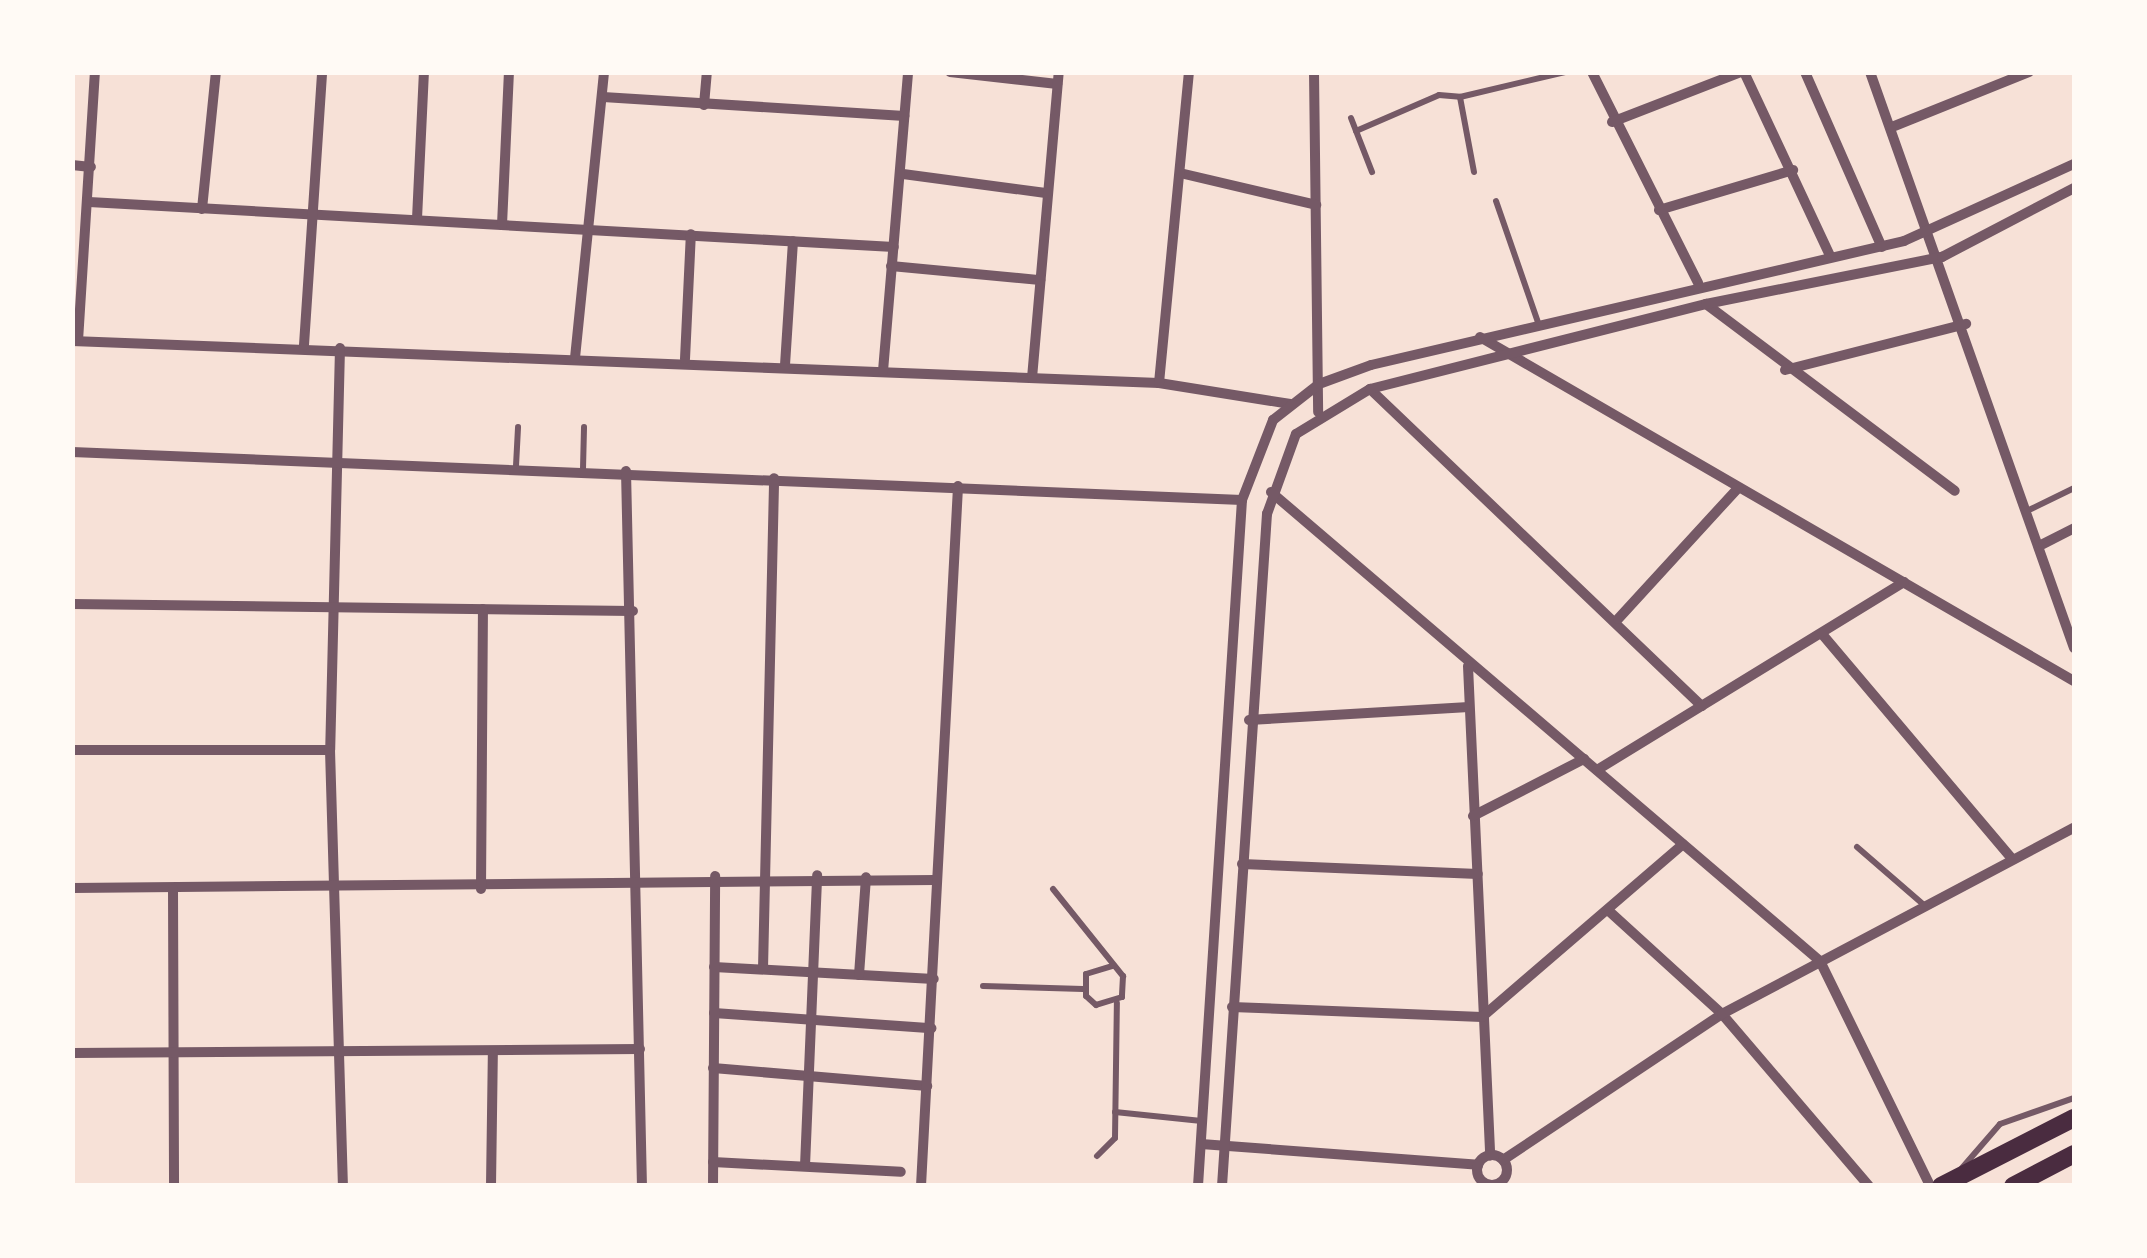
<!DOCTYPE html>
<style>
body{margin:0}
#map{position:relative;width:2147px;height:1258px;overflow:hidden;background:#f7e1d7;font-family:Cabin,sans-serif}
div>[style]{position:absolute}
.service>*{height:6px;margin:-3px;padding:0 3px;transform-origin:3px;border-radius:3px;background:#755966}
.minor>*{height:10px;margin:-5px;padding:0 5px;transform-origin:5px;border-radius:5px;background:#755966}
.minor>.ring{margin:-5px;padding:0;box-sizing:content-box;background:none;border:10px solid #755966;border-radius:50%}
.secondary>*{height:18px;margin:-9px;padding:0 9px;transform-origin:9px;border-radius:9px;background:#4a2c40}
span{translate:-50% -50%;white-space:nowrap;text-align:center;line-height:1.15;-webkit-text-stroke:8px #fffaf5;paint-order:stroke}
.frame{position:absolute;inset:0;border:75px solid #fffaf5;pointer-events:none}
</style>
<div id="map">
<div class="service">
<div style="left:1351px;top:118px;width:58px;rotate:68.7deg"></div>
<div style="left:1356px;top:131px;width:90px;rotate:-23.4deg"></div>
<div style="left:1439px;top:95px;width:21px;rotate:5deg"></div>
<div style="left:1474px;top:172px;width:76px;rotate:-100.6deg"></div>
<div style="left:1460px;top:97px;width:108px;rotate:-13.4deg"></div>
<div style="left:1496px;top:201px;width:128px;rotate:70.9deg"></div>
<div style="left:516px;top:466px;width:39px;rotate:-87deg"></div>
<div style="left:583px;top:469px;width:42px;rotate:-88.6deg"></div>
<div style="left:2031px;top:509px;width:48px;rotate:-26deg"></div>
<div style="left:1857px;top:847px;width:89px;rotate:40.9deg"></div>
<div style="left:1053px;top:889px;width:112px;rotate:51.2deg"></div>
<div style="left:1123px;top:976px;width:21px;rotate:93deg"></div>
<div style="left:1122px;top:997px;width:27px;rotate:163deg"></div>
<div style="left:1096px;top:1005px;width:13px;rotate:-138deg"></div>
<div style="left:1086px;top:996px;width:22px;rotate:-90deg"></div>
<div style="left:1086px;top:974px;width:27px;rotate:-17deg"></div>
<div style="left:983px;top:986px;width:100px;rotate:1.7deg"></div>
<div style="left:1115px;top:1112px;width:87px;rotate:5.9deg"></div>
<div style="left:1097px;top:1156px;width:25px;rotate:-45deg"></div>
<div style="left:1115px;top:1138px;width:135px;rotate:-89.2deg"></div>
<div style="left:1962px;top:1168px;width:58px;rotate:-49.2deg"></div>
<div style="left:2000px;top:1124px;width:78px;rotate:-19.4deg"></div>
</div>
<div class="minor">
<div style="left:950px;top:72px;width:108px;rotate:6.4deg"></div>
<div style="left:1314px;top:72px;width:340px;rotate:89.3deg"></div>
<div style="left:1592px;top:72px;width:236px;rotate:63.3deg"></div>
<div style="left:1744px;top:72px;width:203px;rotate:64.9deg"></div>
<div style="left:1805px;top:72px;width:191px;rotate:66.3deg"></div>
<div style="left:1870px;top:72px;width:611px;rotate:70.5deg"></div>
<div style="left:603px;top:97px;width:302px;rotate:3.6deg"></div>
<div style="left:704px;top:105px;width:33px;rotate:-85deg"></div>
<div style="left:1612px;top:122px;width:138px;rotate:-21.2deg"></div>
<div style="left:1892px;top:127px;width:148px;rotate:-21.9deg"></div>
<div style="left:72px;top:165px;width:19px;rotate:6deg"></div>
<div style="left:1180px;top:173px;width:140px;rotate:13.2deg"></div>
<div style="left:903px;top:174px;width:144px;rotate:7.6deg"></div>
<div style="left:89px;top:202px;width:806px;rotate:3.2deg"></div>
<div style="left:202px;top:209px;width:138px;rotate:-84.2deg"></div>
<div style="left:1659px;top:210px;width:140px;rotate:-16.6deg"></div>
<div style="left:417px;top:219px;width:147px;rotate:-87.3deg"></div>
<div style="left:502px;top:225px;width:153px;rotate:-87.4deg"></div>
<div style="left:891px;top:266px;width:150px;rotate:5.4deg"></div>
<div style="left:1706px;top:304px;width:311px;rotate:36.9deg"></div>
<div style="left:1480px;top:337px;width:686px;rotate:30.08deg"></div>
<div style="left:72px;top:341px;width:1088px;rotate:2.21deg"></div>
<div style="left:1159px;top:383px;width:133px;rotate:9.1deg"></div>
<div style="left:78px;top:341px;width:270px;rotate:-86.4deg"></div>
<div style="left:304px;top:345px;width:274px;rotate:-86.2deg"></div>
<div style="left:340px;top:348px;width:402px;rotate:91.4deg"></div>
<div style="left:330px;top:750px;width:436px;rotate:88.3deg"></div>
<div style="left:575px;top:358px;width:287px;rotate:-84.2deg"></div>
<div style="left:685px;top:359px;width:125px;rotate:-87.3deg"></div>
<div style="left:785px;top:365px;width:124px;rotate:-86.3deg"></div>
<div style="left:1785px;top:370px;width:187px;rotate:-14.3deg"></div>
<div style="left:883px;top:371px;width:300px;rotate:-85.2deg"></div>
<div style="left:1032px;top:378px;width:307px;rotate:-85deg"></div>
<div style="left:1159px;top:383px;width:312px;rotate:-84.5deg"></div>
<div style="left:1370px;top:389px;width:459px;rotate:43.7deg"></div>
<div style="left:72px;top:452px;width:1171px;rotate:2.35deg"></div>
<div style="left:626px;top:471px;width:715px;rotate:88.72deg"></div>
<div style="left:1271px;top:492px;width:722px;rotate:40.51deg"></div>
<div style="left:1820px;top:961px;width:250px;rotate:63.9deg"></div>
<div style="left:2043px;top:544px;width:35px;rotate:-27deg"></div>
<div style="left:72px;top:604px;width:561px;rotate:0.71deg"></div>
<div style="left:1618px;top:619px;width:178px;rotate:-47.5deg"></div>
<div style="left:1822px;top:634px;width:293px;rotate:49.8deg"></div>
<div style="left:1468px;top:666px;width:490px;rotate:87.4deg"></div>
<div style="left:1249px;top:720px;width:216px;rotate:-3.4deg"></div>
<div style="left:72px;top:750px;width:258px"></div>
<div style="left:1597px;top:770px;width:360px;rotate:-31.5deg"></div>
<div style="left:1473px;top:816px;width:125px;rotate:-27.2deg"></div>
<div style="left:1242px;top:864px;width:236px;rotate:2.4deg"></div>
<div style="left:72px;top:888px;width:863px;rotate:-0.53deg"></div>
<div style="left:173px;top:889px;width:297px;rotate:89.8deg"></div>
<div style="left:481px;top:889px;width:280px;rotate:-89.6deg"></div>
<div style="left:1610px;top:912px;width:151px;rotate:42.3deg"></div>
<div style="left:1722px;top:1014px;width:226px;rotate:49.5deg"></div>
<div style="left:714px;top:967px;width:220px;rotate:3.1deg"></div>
<div style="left:763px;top:969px;width:491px;rotate:-88.7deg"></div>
<div style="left:859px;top:975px;width:98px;rotate:-85.9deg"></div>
<div style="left:1232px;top:1007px;width:250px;rotate:2.3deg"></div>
<div style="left:1482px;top:1017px;width:265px;rotate:-40.7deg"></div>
<div style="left:714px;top:1013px;width:218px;rotate:4deg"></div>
<div style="left:72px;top:1053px;width:568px;rotate:-0.4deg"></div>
<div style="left:713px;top:1068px;width:215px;rotate:4.8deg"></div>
<div style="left:1201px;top:1144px;width:278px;rotate:4.3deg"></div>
<div class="ring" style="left:1477px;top:1155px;width:20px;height:20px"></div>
<div style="left:1503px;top:1160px;width:263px;rotate:-33.7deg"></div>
<div style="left:1722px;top:1014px;width:398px;rotate:-27.9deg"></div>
<div style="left:713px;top:1162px;width:188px;rotate:3deg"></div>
<div style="left:805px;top:1166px;width:291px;rotate:-87.6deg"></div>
<div style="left:491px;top:1186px;width:135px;rotate:-89.2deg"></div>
<div style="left:713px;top:1186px;width:310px;rotate:-89.6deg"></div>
<div style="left:921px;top:1186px;width:701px;rotate:-86.97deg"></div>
<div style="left:1198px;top:1186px;width:687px;rotate:-86.33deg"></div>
<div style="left:1242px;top:500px;width:86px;rotate:-68.8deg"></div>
<div style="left:1273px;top:420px;width:58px;rotate:-38deg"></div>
<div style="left:1319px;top:384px;width:55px;rotate:-20.1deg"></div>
<div style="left:1371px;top:365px;width:547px;rotate:-13.1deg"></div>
<div style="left:1904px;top:241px;width:187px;rotate:-24.4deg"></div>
<div style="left:1222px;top:1186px;width:674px;rotate:-86.17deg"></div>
<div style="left:1267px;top:514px;width:85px;rotate:-70.1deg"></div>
<div style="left:1296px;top:434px;width:87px;rotate:-31.3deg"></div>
<div style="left:1370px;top:389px;width:347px;rotate:-14.2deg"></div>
<div style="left:1706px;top:304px;width:241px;rotate:-11.3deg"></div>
<div style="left:1942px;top:257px;width:149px;rotate:-27.6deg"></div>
</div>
<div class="secondary">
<div style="left:1941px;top:1186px;width:149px;rotate:-27.1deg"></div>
<div style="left:2013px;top:1186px;width:69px;rotate:-27.7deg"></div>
</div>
<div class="frame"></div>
</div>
